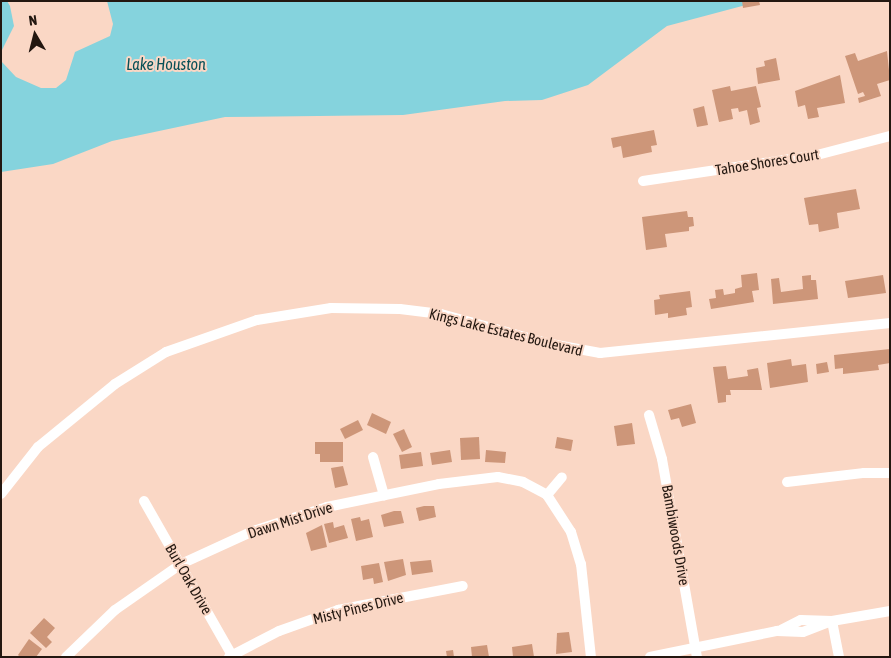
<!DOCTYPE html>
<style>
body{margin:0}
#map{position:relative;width:891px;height:658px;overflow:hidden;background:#fad7c5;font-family:"Asap Condensed",sans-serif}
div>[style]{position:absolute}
.water>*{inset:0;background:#85d3dd}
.building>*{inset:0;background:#cd9679}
.minor>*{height:10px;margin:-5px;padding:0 5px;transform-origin:5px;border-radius:5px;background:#fff}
span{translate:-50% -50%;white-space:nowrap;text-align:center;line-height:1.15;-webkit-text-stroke:4px #fad7c5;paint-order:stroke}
.street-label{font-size:15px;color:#231710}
.water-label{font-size:16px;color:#085057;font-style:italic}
.frame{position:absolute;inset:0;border:2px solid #231710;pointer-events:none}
.north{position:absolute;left:10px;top:10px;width:50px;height:50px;-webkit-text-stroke:4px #fad7c5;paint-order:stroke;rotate:352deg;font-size:14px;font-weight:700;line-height:20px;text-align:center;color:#231710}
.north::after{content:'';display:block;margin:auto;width:18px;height:22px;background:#231710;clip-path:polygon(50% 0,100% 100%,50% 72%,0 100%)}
</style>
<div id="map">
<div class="water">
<div style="clip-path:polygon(1px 1px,7px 1px,10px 6px,14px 26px,1px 52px)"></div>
<div style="clip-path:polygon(107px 1px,761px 1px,667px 26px,588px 85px,542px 100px,505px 101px,403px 115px,225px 117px,112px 141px,53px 164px,1px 172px,1px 61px,16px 77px,41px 88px,56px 88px,66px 80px,75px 52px,110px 36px,113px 24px)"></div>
</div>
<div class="building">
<div style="clip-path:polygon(742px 1px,759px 1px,760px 5px,743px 8px)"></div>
<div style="clip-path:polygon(887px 51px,890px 80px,877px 84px,881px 96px,859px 103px,858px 98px,865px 96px,863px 92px,858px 94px,845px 56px,855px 53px,858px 61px)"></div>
<div style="clip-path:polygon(776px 58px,780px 80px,758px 84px,756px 68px,765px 66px,764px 61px)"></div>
<div style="clip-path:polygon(840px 75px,845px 103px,817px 108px,819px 117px,808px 119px,805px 105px,798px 107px,795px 91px)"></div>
<div style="clip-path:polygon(730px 86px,731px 91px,756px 86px,761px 107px,757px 108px,760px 122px,750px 125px,747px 110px,739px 112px,738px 108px,731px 109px,733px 119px,719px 122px,712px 90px)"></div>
<div style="clip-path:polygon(704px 106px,708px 125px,697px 127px,693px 109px)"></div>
<div style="clip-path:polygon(654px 130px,657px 145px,651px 146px,652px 152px,623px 158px,621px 146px,613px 148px,611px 138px)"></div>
<div style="clip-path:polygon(856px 189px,860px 209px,837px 213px,839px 228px,819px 232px,818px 224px,809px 225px,804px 198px)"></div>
<div style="clip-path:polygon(687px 211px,688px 217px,693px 217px,694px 226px,689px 227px,689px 231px,665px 234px,667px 247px,646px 250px,642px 217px)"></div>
<div style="clip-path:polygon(757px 273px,759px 290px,752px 291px,754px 302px,711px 309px,709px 299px,716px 298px,715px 290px,723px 289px,724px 295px,735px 293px,735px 289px,742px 287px,741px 275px)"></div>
<div style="clip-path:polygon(811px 275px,811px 280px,816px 280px,818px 299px,773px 304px,771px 279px,779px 278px,781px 292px,803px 289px,802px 276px)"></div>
<div style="clip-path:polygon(883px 275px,886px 293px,848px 298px,845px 281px)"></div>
<div style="clip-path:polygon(690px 291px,692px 307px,686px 308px,687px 315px,668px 318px,668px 313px,655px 315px,654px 300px,660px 299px,659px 295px)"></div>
<div style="clip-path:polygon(890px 349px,890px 363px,878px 365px,879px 370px,843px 374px,843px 368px,835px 369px,834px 355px)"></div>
<div style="clip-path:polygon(791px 359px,792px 366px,806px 364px,808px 382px,770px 388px,767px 363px)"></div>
<div style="clip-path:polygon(827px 362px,829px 372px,817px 374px,816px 364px)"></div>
<div style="clip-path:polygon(726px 366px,728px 379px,748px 376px,747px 370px,758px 368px,762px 390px,730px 390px,731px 395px,726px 395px,726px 402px,718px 403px,713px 367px)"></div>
<div style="clip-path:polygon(691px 404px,696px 423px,682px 427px,679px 418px,671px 420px,668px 410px)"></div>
<div style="clip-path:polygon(372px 413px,391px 422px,386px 434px,367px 425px)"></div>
<div style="clip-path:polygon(358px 420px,363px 430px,345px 439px,340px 429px)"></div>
<div style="clip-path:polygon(632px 423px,635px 444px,617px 446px,614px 426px)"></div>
<div style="clip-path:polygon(404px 429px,412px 447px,402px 452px,393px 434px)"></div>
<div style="clip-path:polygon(479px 437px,480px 459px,461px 460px,460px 438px)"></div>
<div style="clip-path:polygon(557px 437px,573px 440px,571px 451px,555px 448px)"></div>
<div style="clip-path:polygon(315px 442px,343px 442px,343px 462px,320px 462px,320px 454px,315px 454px)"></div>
<div style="clip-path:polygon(450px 450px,452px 462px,432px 465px,430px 453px)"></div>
<div style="clip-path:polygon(486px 450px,506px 452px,505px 463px,485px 462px)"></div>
<div style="clip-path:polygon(421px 452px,423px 466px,401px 469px,399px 455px)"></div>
<div style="clip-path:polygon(343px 466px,348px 485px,335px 488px,331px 468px)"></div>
<div style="clip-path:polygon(424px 506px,434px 506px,436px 517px,419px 521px,416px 508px)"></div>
<div style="clip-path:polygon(394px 511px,401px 511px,404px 523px,384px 527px,381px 515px)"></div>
<div style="clip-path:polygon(360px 517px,361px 521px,369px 519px,373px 537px,356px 541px,351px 519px)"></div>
<div style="clip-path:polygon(333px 522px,334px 528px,344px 525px,348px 538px,329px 543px,324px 524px)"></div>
<div style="clip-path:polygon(322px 525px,327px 547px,311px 551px,306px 533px)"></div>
<div style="clip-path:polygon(403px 559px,406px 575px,388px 581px,384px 562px)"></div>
<div style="clip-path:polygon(431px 560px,433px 572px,412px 575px,410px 562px)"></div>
<div style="clip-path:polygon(379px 563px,383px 582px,374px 584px,373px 578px,363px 580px,361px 566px)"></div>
<div style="clip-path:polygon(44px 618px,55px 628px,47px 637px,52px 642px,46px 648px,30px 633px)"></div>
<div style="clip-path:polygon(569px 632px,572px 652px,556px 654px,557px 633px)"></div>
<div style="clip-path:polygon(29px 639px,42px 649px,36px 657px,20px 657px,18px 655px)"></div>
<div style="clip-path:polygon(532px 644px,534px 657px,513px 657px,512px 647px)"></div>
<div style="clip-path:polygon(487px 645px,489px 657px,472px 657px,471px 647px)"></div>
<div style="clip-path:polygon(453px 650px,454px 657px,447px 657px,446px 651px)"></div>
</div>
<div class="minor">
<div style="left:643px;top:181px;width:176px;rotate:-8.5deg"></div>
<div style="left:817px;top:155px;width:75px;rotate:-14.6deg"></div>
<div style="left:649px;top:415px;width:46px;rotate:73.5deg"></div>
<div style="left:662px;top:459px;width:201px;rotate:80deg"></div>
<div style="left:373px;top:457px;width:40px;rotate:74deg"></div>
<div style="left:787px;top:482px;width:78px;rotate:-6.7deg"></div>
<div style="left:864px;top:473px;width:26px"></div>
<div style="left:1px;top:494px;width:60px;rotate:-51.8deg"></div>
<div style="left:38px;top:447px;width:99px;rotate:-39.3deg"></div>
<div style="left:115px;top:384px;width:60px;rotate:-32.1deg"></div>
<div style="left:166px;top:352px;width:96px;rotate:-19.4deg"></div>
<div style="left:257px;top:320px;width:75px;rotate:-9.2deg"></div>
<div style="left:331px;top:308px;width:69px;rotate:0.8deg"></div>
<div style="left:400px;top:309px;width:41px;rotate:7deg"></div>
<div style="left:441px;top:314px;width:114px;rotate:15.3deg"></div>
<div style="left:551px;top:344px;width:50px;rotate:10.4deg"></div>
<div style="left:600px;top:353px;width:292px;rotate:-5.9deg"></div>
<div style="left:547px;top:495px;width:23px;rotate:-50deg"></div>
<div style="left:144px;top:501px;width:180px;rotate:60.3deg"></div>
<div style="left:832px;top:621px;width:37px;rotate:79deg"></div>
<div style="left:781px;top:630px;width:22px;rotate:-27deg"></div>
<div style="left:801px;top:620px;width:31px;rotate:2deg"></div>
<div style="left:832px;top:621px;width:59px;rotate:-9.8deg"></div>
<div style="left:66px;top:657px;width:68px;rotate:-43.8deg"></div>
<div style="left:115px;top:610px;width:80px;rotate:-34.9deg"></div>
<div style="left:181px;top:564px;width:79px;rotate:-24.6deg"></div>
<div style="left:253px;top:531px;width:78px;rotate:-18deg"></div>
<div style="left:327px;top:507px;width:114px;rotate:-11.6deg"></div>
<div style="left:439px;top:484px;width:59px;rotate:-6.8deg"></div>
<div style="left:498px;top:477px;width:25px;rotate:11deg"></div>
<div style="left:523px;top:482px;width:27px;rotate:28deg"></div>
<div style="left:547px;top:495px;width:44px;rotate:57deg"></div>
<div style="left:571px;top:532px;width:34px;rotate:73deg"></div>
<div style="left:581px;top:564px;width:94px;rotate:83.9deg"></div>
<div style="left:229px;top:657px;width:56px;rotate:-27.5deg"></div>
<div style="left:279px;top:631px;width:63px;rotate:-19.6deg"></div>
<div style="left:338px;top:610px;width:127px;rotate:-10.9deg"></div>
<div style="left:650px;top:657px;width:130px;rotate:-11.6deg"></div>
<div style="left:777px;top:631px;width:26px;rotate:2deg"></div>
<div style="left:803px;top:632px;width:31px;rotate:-21deg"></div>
</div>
<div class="street-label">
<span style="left:767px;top:162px;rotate:-9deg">Tahoe Shores Court</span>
<span style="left:506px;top:332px;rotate:14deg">Kings Lake Estates Boulevard</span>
<span style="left:290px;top:520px;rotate:-18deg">Dawn Mist Drive</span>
<span style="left:676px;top:535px;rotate:80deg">Bambiwoods Drive</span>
<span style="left:189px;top:579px;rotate:60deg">Burl Oak Drive</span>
<span style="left:358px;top:608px;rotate:-14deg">Misty Pines Drive</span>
</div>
<div class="water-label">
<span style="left:166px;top:64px">Lake Houston</span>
</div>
<div class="frame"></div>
<div class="north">N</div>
</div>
